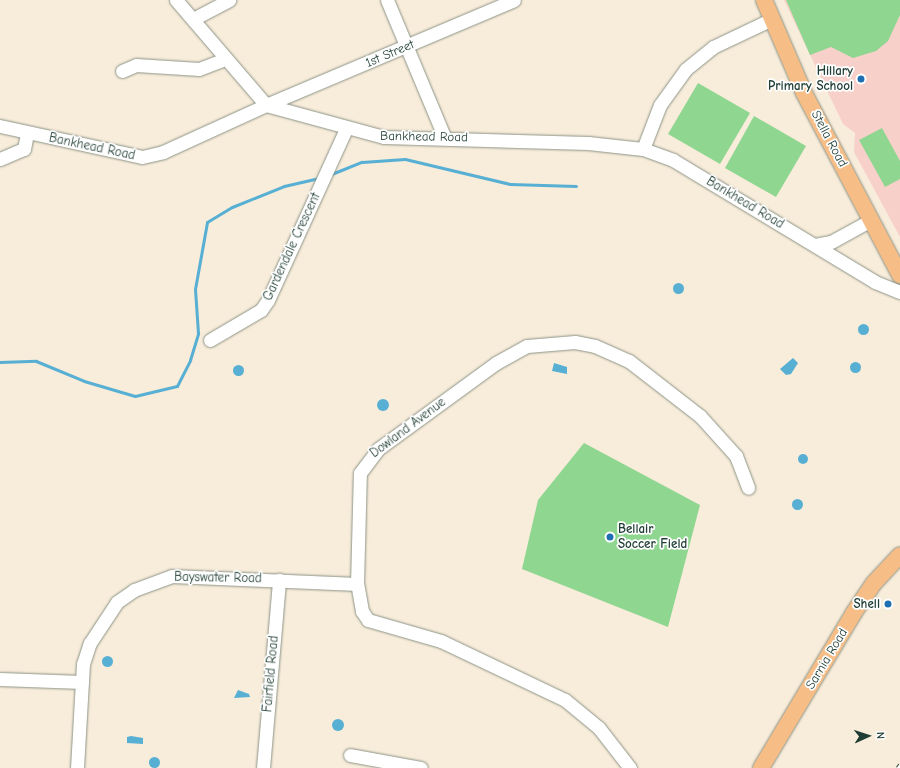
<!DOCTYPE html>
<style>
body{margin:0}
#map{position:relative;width:900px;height:768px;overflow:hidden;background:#f8ecda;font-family:"Comic Neue",sans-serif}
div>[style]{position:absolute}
.built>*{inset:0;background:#f7d0ca}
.green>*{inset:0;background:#8fd691}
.water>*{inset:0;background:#57b0d4}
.round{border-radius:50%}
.stream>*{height:3px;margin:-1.5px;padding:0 1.5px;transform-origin:1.5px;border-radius:1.5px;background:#57b0d4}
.roads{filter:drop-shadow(0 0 1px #8c9487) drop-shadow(0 0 1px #8c9487)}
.minor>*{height:13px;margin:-6.5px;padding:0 6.5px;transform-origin:6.5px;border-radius:6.5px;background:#fff}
.major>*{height:16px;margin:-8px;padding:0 8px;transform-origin:8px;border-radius:8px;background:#f6be86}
.rail>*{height:4.5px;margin-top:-2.25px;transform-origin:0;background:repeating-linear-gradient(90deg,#fff 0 9px,#1f3d34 0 18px);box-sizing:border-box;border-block:1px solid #1f3d34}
.dots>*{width:11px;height:11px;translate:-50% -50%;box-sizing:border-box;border:2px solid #fff;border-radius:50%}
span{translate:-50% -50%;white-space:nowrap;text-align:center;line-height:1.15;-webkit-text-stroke:3.5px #fff;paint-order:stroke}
.street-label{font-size:13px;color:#1f3d34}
.poi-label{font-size:13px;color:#1f3d34;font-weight:700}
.right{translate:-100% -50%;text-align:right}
.left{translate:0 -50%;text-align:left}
.north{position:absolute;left:848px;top:716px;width:40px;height:40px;-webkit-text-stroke:3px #fff;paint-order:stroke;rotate:87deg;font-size:11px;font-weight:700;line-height:16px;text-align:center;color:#1f3d34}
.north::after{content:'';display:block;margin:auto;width:14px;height:18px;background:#1f3d34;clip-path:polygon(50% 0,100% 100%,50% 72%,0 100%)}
</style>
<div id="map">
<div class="built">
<div style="clip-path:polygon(784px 0,900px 0,900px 237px,854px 152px,855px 133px,843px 124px)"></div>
</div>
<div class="green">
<div style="clip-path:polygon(786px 0,900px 0,900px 15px,888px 41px,876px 51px,853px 58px,831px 47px,810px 55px)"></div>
<div style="clip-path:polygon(698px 83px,750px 113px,720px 164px,668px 134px)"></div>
<div style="clip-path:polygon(754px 116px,806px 146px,776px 197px,725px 168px)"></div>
<div style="clip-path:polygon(882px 128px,900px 161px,900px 179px,885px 187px,859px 140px)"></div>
<div style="clip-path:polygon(584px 443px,700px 505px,668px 627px,522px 569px,538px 500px)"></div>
</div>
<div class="water">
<div class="round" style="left:672.5px;top:282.5px;width:11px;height:11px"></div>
<div class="round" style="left:857.5px;top:323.5px;width:11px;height:11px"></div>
<div style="clip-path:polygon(793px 358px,798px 363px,791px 374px,786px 375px,780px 369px)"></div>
<div class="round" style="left:849.5px;top:361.5px;width:11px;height:11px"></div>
<div style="clip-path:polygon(554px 363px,567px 367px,567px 374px,552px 371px)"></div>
<div class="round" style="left:232.5px;top:364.5px;width:11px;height:11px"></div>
<div class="round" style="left:377px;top:399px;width:12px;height:12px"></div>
<div class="round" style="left:798px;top:454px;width:10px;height:10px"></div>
<div class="round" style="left:791.5px;top:498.5px;width:11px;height:11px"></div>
<div class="round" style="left:101.5px;top:655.5px;width:11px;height:11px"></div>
<div style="clip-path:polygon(238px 690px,249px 694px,250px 697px,234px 698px)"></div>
<div class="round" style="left:332px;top:719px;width:12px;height:12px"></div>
<div style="clip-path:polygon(131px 736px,143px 738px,143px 744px,127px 743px,127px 737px)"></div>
<div class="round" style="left:148.5px;top:756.5px;width:11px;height:11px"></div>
</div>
<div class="stream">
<div style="left:329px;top:175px;width:35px;rotate:-22deg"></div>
<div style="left:362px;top:162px;width:43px;rotate:-4deg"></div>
<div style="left:405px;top:159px;width:108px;rotate:13.4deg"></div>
<div style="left:510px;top:184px;width:66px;rotate:1.7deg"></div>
<div style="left:0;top:362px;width:36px;rotate:-2deg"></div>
<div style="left:36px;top:361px;width:52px;rotate:22.6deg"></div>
<div style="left:84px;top:381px;width:53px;rotate:16.4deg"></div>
<div style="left:135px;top:396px;width:43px;rotate:-13.4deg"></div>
<div style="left:177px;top:386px;width:29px;rotate:-63deg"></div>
<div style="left:190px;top:360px;width:28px;rotate:-73deg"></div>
<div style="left:198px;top:333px;width:44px;rotate:-93.9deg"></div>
<div style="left:195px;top:289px;width:68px;rotate:-79.8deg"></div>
<div style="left:207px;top:222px;width:29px;rotate:-31deg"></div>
<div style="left:232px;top:207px;width:56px;rotate:-22deg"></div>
<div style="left:284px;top:186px;width:37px;rotate:-13deg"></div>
</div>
<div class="roads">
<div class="minor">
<div style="left:176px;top:0;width:138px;rotate:49.4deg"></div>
<div style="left:266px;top:105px;width:269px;rotate:-22.9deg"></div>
<div style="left:387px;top:0;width:147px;rotate:67.3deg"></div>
<div style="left:193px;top:19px;width:41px;rotate:-27.8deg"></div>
<div style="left:122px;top:71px;width:15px;rotate:-23deg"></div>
<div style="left:136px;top:65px;width:63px;rotate:3.6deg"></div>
<div style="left:199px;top:69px;width:28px;rotate:-21deg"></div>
<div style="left:0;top:126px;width:145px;rotate:12.3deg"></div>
<div style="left:142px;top:157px;width:22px;rotate:-13deg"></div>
<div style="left:163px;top:152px;width:113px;rotate:-24.5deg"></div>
<div style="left:266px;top:105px;width:122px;rotate:15.2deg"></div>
<div style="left:384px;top:137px;width:204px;rotate:1.7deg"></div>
<div style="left:588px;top:143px;width:55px;rotate:6.2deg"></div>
<div style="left:643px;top:149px;width:32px;rotate:20deg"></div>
<div style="left:673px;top:160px;width:236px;rotate:31.1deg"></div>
<div style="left:875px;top:282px;width:27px;rotate:22deg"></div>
<div style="left:643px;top:149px;width:47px;rotate:-68.9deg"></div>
<div style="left:660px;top:105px;width:44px;rotate:-54.2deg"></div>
<div style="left:686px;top:69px;width:35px;rotate:-39deg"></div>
<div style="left:713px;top:47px;width:65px;rotate:-25.4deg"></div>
<div style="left:0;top:159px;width:26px;rotate:-23deg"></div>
<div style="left:24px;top:149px;width:16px;rotate:-79deg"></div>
<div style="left:815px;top:245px;width:16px;rotate:-11deg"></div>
<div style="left:831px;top:242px;width:46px;rotate:-28.8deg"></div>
<div style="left:210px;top:340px;width:59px;rotate:-30.5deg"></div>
<div style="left:261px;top:310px;width:12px;rotate:-55deg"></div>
<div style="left:268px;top:300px;width:188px;rotate:-65.5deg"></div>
<div style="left:0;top:679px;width:82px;rotate:2.1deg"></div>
<div style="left:350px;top:755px;width:72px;rotate:10.4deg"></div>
<div style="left:77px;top:768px;width:104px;rotate:-86.7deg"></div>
<div style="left:83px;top:664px;width:22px;rotate:-72deg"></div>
<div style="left:90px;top:643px;width:49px;rotate:-56.6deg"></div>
<div style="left:117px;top:602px;width:21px;rotate:-35deg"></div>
<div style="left:134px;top:590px;width:40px;rotate:-20.2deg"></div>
<div style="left:172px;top:576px;width:185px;rotate:2.5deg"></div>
<div style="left:263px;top:768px;width:189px;rotate:-85.1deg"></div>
<div style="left:630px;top:768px;width:51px;rotate:-127.8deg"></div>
<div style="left:599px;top:728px;width:44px;rotate:-140.5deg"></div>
<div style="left:565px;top:700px;width:137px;rotate:-154.6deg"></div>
<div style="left:441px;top:641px;width:76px;rotate:-164deg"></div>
<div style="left:368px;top:620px;width:11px;rotate:-124deg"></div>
<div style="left:362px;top:611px;width:27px;rotate:-100deg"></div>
<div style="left:357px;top:584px;width:111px;rotate:-88.5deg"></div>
<div style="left:360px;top:473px;width:30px;rotate:-53deg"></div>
<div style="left:378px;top:449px;width:146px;rotate:-36.1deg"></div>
<div style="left:496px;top:363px;width:35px;rotate:-29deg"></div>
<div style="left:527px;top:346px;width:48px;rotate:-4.8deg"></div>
<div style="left:575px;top:342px;width:20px;rotate:11deg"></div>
<div style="left:595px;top:346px;width:37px;rotate:24deg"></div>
<div style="left:629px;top:361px;width:90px;rotate:37.8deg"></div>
<div style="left:700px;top:416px;width:54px;rotate:48deg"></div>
<div style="left:736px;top:456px;width:34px;rotate:69deg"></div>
</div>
<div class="major">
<div style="left:764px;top:0;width:101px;rotate:66.7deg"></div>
<div style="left:804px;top:93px;width:206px;rotate:62.2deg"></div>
<div style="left:761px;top:768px;width:179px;rotate:-59.1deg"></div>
<div style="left:853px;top:614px;width:37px;rotate:-56deg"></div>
<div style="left:874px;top:583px;width:38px;rotate:-47deg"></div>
</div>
</div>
<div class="rail">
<div style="left:898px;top:768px;width:4px;rotate:-56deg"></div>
</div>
<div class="dots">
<div style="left:861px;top:79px;background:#1f6fb2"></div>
<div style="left:610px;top:537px;background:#1f6fb2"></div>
<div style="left:888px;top:604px;background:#1f6fb2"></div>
</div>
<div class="street-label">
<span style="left:390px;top:54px;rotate:-23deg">1st Street</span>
<span style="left:424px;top:137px;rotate:1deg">Bankhead Road</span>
<span style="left:829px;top:139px;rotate:62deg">Stella Road</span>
<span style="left:92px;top:147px;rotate:12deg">Bankhead Road</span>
<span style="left:745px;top:203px;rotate:31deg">Bankhead Road</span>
<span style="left:292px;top:247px;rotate:-65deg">Gardendale Crescent</span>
<span style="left:408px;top:428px;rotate:-37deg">Dowland Avenue</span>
<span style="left:218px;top:578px;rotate:1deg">Bayswater Road</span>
<span style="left:827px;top:659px;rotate:-59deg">Sarnia Road</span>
<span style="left:271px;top:674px;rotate:-85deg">Fairfield Road</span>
</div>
<div class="poi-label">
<span class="right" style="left:853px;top:79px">Hillary<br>Primary School</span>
<span class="left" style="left:618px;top:537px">Bellair<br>Soccer Field</span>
<span class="right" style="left:880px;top:604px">Shell</span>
</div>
<div class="north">N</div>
</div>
